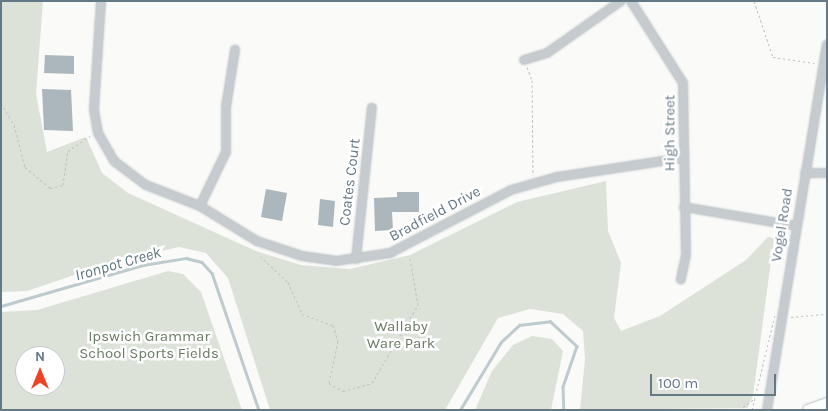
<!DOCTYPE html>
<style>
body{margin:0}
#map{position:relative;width:828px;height:411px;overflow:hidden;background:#fafaf8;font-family:Karla,sans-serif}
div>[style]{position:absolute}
.green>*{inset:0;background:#dce2d8}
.stream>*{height:2.5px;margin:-1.25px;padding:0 1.25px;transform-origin:1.25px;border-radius:1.25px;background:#bdcbce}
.building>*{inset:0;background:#abb7bc}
.path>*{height:1px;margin-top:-0.5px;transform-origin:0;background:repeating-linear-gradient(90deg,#bfc3c5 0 2.5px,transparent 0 5px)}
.roads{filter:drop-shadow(0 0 1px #b7bfc3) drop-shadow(0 0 1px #b7bfc3)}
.minor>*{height:8px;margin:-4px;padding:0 4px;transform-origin:4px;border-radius:4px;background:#c5cbce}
.secondary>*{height:10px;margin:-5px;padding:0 5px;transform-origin:5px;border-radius:5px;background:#fff}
span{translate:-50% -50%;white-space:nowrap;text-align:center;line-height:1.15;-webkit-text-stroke:5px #fff;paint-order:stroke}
.street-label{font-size:15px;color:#637985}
.park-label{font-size:15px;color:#697b62}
.water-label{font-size:16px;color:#5e787e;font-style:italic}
.frame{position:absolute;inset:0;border:2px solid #637985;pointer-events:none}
.north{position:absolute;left:15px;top:346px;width:50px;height:50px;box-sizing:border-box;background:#fff;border:1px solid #c1c9ce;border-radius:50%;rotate:0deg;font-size:14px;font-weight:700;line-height:20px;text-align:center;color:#637985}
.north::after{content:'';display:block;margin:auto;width:18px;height:22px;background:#ef4323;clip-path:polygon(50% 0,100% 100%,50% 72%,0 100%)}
.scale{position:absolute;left:650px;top:374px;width:126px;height:22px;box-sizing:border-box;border:2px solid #637985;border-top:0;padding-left:6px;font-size:15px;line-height:18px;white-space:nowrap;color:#637985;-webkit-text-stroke:4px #fff;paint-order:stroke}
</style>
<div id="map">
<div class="green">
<div style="clip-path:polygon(1px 1px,43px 1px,36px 94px,47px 152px,86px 137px,102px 173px,128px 193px,256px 251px,301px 265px,350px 269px,410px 255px,517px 202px,606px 181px,608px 231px,621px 263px,614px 318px,621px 331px,660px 316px,746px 260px,768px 237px,774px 238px,753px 396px,747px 408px,580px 410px,585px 359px,583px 331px,563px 314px,530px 309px,498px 318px,445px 410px,270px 410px,228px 278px,206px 253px,179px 247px,113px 262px,27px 291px,1px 292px)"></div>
<div style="clip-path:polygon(evenodd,168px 271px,183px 274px,201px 292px,242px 410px,1px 410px,1px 312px,37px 310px,168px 271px,25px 356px,55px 356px,55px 386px,25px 386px,25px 356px)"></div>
<div style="clip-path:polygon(532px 336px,552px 339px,563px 351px,551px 410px,475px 410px,492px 371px,513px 345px)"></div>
</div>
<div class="stream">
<div style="left:1px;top:306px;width:148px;rotate:-16.1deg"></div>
<div style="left:143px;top:265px;width:44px;rotate:-9.2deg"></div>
<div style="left:186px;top:258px;width:16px;rotate:14deg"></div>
<div style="left:202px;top:262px;width:15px;rotate:48deg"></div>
<div style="left:212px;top:273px;width:145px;rotate:71.1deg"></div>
<div style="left:460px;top:410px;width:79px;rotate:-58.9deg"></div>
<div style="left:501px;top:342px;width:25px;rotate:-43deg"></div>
<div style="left:519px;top:325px;width:31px;rotate:-7deg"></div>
<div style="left:550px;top:321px;width:37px;rotate:43deg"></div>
<div style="left:577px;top:346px;width:43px;rotate:108.9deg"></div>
<div style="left:563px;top:387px;width:23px;rotate:88deg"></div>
</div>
<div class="building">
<div style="clip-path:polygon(45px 55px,74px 56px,74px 74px,44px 73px)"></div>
<div style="clip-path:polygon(42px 89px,71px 90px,73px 131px,44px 130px)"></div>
<div style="clip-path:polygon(266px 189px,287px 193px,282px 221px,261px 217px)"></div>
<div style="clip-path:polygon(397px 192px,419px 192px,419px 212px,392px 212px,393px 230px,375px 231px,374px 198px,397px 197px)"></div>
<div style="clip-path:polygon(320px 199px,335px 201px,333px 227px,318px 225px)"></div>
</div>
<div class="path">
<div style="left:754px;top:1px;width:59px;rotate:71.3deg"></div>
<div style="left:773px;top:57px;width:42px;rotate:8.1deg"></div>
<div style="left:527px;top:67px;width:14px;rotate:69deg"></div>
<div style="left:532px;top:80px;width:95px;rotate:89.4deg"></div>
<div style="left:1px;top:103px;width:26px;rotate:59deg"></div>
<div style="left:14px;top:125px;width:43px;rotate:75.3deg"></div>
<div style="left:25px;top:167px;width:33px;rotate:40deg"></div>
<div style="left:50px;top:188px;width:13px;rotate:-13deg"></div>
<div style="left:63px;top:185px;width:34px;rotate:-82deg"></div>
<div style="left:68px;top:151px;width:27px;rotate:-34deg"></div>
<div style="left:260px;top:256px;width:38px;rotate:43deg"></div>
<div style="left:288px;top:282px;width:35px;rotate:66deg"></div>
<div style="left:302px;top:314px;width:33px;rotate:20deg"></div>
<div style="left:333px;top:325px;width:17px;rotate:73deg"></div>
<div style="left:338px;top:341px;width:43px;rotate:102.1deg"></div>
<div style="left:329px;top:383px;width:16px;rotate:30deg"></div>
<div style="left:343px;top:391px;width:30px;rotate:-15deg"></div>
<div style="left:372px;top:383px;width:91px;rotate:-59.5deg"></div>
<div style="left:418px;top:305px;width:48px;rotate:-99.7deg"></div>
<div style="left:791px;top:317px;width:36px;rotate:-5deg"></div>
<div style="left:739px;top:410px;width:19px;rotate:-36deg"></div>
<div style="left:752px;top:410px;width:98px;rotate:-76.4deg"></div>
</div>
<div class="roads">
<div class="minor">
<div style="left:101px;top:1px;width:109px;rotate:93.7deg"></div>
<div style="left:94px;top:110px;width:23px;rotate:80deg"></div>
<div style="left:98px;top:133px;width:32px;rotate:60deg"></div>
<div style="left:114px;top:161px;width:40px;rotate:37deg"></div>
<div style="left:146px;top:185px;width:58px;rotate:21.3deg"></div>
<div style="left:200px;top:206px;width:67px;rotate:31.6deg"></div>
<div style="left:257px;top:241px;width:47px;rotate:18.4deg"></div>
<div style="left:302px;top:256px;width:34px;rotate:8deg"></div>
<div style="left:336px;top:261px;width:55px;rotate:-8.4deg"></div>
<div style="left:390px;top:253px;width:136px;rotate:-27.5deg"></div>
<div style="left:511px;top:190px;width:48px;rotate:-15.8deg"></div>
<div style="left:557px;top:177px;width:127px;rotate:-8.6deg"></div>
<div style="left:631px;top:1px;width:97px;rotate:57.6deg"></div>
<div style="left:683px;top:83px;width:172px;rotate:89deg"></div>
<div style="left:686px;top:255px;width:25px;rotate:102deg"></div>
<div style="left:524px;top:60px;width:24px;rotate:-17deg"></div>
<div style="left:547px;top:53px;width:90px;rotate:-35.1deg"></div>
<div style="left:805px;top:173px;width:22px"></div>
<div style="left:200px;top:206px;width:60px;rotate:-64.3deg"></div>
<div style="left:226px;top:152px;width:45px;rotate:-90deg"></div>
<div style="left:226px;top:107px;width:58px;rotate:-81deg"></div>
<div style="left:684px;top:207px;width:114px;rotate:9.6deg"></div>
<div style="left:356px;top:259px;width:152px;rotate:-84deg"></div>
<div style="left:767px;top:410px;width:370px;rotate:-80.7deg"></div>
</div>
<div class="secondary">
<div style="left:808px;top:410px;width:20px;rotate:-20deg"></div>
</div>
</div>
<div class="street-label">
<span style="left:670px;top:133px;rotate:-90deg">High Street</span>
<span style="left:350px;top:182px;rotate:-83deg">Coates Court</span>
<span style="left:435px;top:214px;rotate:-28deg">Bradfield Drive</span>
<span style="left:782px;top:225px;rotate:-81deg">Vogel Road</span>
</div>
<div class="park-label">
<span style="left:401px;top:335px">Wallaby<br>Ware Park</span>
<span style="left:149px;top:345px">Ipswich Grammar<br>School Sports Fields</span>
</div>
<div class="water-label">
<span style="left:118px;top:264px;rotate:-16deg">Ironpot Creek</span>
</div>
<div class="frame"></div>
<div class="north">N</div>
<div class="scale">100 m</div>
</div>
